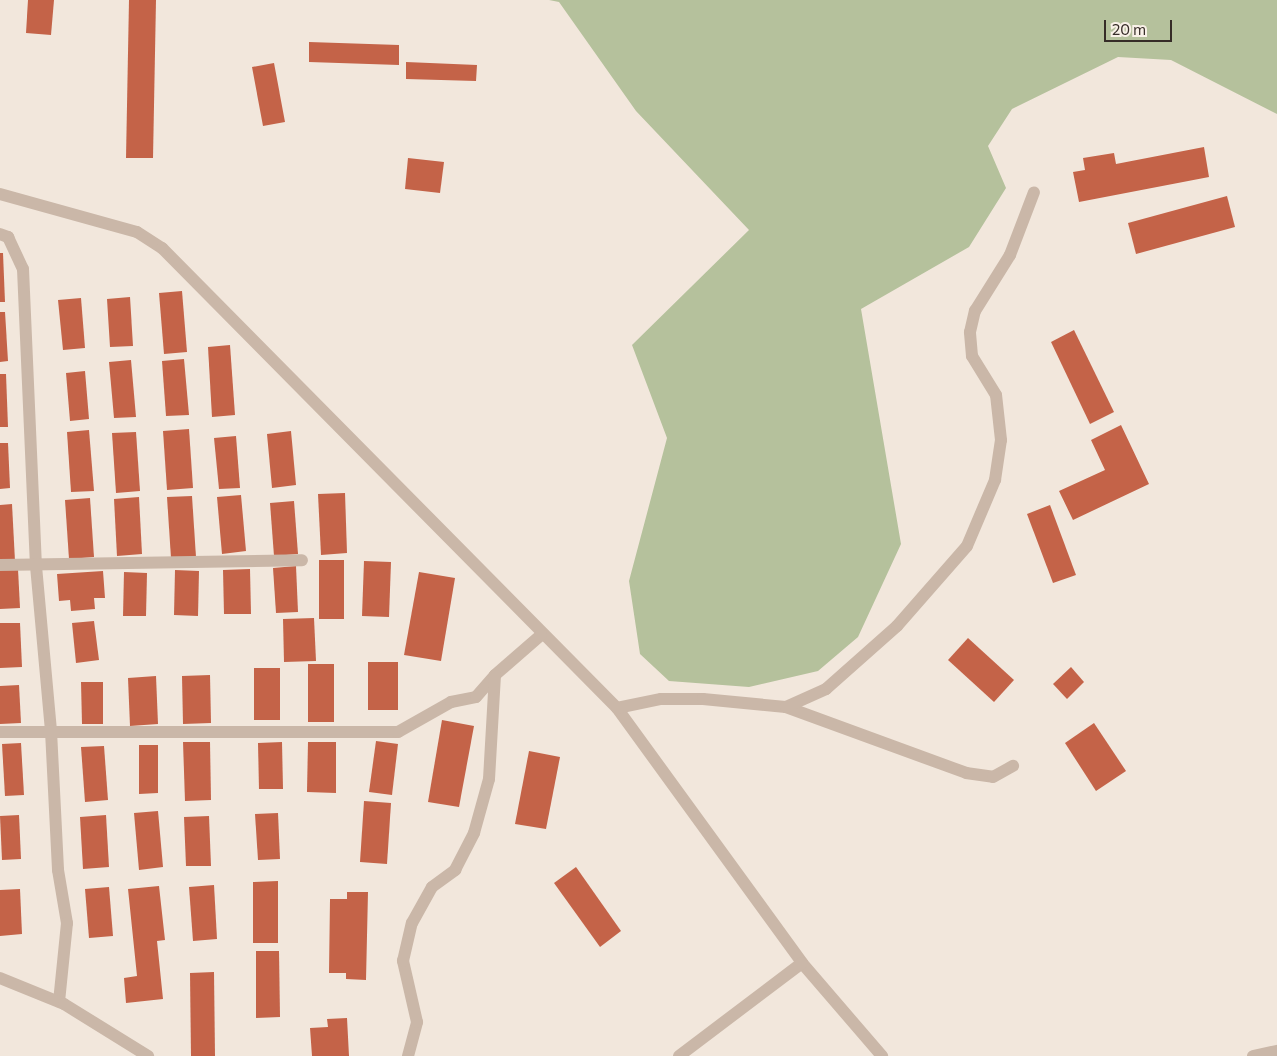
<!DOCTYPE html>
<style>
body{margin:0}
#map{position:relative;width:1277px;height:1056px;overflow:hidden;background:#f2e7dc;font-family:Commissioner,sans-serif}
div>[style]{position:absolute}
.green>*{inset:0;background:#b5c19c}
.building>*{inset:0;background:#c46348}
.minor>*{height:12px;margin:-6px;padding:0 6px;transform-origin:6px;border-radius:6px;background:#cab7a8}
span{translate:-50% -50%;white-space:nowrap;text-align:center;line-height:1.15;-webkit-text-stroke:4.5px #f9f1e8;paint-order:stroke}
.scale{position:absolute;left:1104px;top:20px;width:68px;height:22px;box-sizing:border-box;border:2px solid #362c28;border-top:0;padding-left:6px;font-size:15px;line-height:18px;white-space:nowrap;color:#362c28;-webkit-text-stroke:4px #f9f1e8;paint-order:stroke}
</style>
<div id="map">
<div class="green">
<div style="clip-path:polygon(549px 0,1277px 0,1277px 114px,1171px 60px,1118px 57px,1012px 109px,988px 146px,1006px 188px,969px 247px,861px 309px,901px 544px,858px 637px,818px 671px,749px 687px,669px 681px,640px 654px,629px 581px,667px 438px,632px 345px,749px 230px,636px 111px,559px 2px)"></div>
</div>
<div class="building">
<div style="clip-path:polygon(28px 0,54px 0,51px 35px,26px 33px)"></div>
<div style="clip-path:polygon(129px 0,156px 0,153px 158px,126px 158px)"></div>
<div style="clip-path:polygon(309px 42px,399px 45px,399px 65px,309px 62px)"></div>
<div style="clip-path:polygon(406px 62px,477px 65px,476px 81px,406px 79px)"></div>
<div style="clip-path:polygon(274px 63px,285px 122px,263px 126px,252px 67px)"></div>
<div style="clip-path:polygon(1204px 147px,1209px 177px,1079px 202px,1073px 172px,1085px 170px,1083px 158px,1114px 153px,1116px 164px)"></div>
<div style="clip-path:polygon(408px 158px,444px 162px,440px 193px,405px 189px)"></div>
<div style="clip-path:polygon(1227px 196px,1235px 227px,1136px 254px,1128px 223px)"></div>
<div style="clip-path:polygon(0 253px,3px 253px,5px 302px,0 302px)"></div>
<div style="clip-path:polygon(182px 291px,187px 352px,164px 354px,159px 293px)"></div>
<div style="clip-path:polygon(130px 297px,133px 346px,110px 347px,107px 299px)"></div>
<div style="clip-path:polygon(81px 298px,85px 348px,63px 350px,58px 300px)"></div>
<div style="clip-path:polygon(0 312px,5px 312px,8px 361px,0 362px)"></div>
<div style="clip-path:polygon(1074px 330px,1114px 412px,1090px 424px,1051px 342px)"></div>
<div style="clip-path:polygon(230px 345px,235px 415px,212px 417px,208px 347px)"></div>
<div style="clip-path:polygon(184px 359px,189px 415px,166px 416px,162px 361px)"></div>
<div style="clip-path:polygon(131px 360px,136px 417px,114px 418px,109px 362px)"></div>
<div style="clip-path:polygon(85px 371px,89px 419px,70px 421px,66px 373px)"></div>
<div style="clip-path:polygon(0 374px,6px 374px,8px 427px,0 427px)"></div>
<div style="clip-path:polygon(1121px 425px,1149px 484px,1073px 520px,1059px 491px,1105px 470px,1091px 440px)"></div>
<div style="clip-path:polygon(189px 429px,193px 488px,167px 490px,163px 431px)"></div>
<div style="clip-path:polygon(89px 430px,94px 491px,71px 492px,67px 432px)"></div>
<div style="clip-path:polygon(291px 431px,296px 485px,272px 488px,267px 434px)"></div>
<div style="clip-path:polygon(136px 432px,140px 491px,116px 493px,112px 433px)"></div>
<div style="clip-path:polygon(236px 436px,240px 488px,219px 489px,214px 438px)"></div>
<div style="clip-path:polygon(0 443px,8px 443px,10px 488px,0 489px)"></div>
<div style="clip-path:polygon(345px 493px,347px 553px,321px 555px,318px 494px)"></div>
<div style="clip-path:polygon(241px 495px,246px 551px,222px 554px,217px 497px)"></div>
<div style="clip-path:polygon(192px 496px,196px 557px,171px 558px,167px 497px)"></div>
<div style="clip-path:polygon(139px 497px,142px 554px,117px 556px,114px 499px)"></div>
<div style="clip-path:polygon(90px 498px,94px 557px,69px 559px,65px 500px)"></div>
<div style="clip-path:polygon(294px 501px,298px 554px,274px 556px,270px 503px)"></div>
<div style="clip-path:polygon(12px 504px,15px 561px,0 561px,0 505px)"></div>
<div style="clip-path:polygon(1050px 505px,1076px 575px,1053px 583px,1027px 514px)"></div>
<div style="clip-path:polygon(319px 560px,344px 560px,344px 619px,319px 619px)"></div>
<div style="clip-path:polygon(364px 561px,391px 562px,389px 617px,362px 616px)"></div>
<div style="clip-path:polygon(296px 566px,298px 612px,276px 613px,273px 568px)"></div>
<div style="clip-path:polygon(18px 569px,20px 608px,0 609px,0 570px)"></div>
<div style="clip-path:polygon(250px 569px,251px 614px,224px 614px,223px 570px)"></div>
<div style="clip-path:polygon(175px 570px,199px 571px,198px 616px,174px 615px)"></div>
<div style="clip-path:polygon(103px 571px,105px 598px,94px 598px,95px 609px,71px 611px,70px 600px,59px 601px,57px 574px)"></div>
<div style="clip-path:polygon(124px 572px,147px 573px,146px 616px,123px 616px)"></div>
<div style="clip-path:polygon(419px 572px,455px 578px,441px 661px,404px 655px)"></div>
<div style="clip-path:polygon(314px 618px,316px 661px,284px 662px,283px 619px)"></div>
<div style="clip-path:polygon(94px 621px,99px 660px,76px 663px,72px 623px)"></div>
<div style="clip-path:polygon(0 623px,20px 623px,22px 667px,0 668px)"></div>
<div style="clip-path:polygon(968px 638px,1014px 680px,994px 702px,948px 660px)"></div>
<div style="clip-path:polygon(368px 662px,398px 662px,398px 710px,368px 710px)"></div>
<div style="clip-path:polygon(308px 664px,334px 664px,334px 722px,308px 722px)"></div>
<div style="clip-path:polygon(1071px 667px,1084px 682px,1067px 699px,1053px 684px)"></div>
<div style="clip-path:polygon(254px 668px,280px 668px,280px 720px,254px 720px)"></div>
<div style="clip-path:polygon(210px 675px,211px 723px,183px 724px,182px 676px)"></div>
<div style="clip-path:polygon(156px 676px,158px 724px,130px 726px,128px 678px)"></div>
<div style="clip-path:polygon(81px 682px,103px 682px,103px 724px,82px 724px)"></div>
<div style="clip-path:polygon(19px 685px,21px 723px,0 724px,0 686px)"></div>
<div style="clip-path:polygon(442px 720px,474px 726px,459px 807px,428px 802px)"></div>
<div style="clip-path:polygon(1094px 723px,1126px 771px,1096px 791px,1065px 743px)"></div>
<div style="clip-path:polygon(376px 741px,398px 744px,392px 795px,369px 792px)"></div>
<div style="clip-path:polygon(183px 742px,210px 742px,211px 800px,185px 801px)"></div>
<div style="clip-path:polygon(282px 742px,283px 789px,259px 789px,258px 743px)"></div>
<div style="clip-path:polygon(308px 742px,336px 742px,336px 793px,307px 792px)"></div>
<div style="clip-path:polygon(21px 743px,24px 795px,5px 796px,2px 744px)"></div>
<div style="clip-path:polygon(139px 745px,158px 745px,158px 793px,139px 794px)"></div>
<div style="clip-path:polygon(104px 746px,108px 800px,85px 802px,81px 747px)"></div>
<div style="clip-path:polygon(529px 751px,560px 757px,546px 829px,515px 824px)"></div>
<div style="clip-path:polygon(364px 801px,391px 803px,387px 864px,360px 862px)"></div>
<div style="clip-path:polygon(158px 811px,163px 867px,139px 870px,134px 813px)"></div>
<div style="clip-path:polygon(278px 813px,280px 859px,258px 860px,255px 814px)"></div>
<div style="clip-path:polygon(19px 815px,21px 859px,2px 860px,0 816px)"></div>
<div style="clip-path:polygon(106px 815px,109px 867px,83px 869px,80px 817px)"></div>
<div style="clip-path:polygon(209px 816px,211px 866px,186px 866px,184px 817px)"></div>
<div style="clip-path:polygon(576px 867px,621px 931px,600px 947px,554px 883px)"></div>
<div style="clip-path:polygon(278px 881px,278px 943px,253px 943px,253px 882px)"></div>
<div style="clip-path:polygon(214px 885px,217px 939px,193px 941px,189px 887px)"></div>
<div style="clip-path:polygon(159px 886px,165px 940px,157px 941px,163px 999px,126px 1003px,124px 978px,137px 976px,128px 889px)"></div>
<div style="clip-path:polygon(109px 887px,113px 936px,89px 938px,85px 889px)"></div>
<div style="clip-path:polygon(20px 889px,22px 934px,0 936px,0 890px)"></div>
<div style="clip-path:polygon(347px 892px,368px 892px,366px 980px,346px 979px,346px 973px,329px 973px,330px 899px,347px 899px)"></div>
<div style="clip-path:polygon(256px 951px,279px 951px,280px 1017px,256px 1018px)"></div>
<div style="clip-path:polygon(214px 972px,215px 1056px,191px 1056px,190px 973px)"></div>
<div style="clip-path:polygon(347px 1018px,349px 1056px,312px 1056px,310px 1028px,328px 1027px,327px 1019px)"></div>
</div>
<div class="minor">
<div style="left:0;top:194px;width:142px;rotate:15.5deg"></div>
<div style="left:137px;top:232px;width:30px;rotate:33deg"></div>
<div style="left:162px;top:248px;width:647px;rotate:45.31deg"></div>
<div style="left:617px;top:708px;width:315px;rotate:54deg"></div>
<div style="left:802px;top:963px;width:123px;rotate:49.3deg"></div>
<div style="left:0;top:234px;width:9px;rotate:21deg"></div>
<div style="left:8px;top:237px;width:35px;rotate:65deg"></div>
<div style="left:23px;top:269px;width:297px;rotate:87.5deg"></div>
<div style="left:36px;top:566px;width:166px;rotate:84.8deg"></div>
<div style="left:51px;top:731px;width:139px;rotate:87.1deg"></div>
<div style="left:58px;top:870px;width:54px;rotate:80.4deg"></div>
<div style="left:67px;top:923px;width:79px;rotate:95.8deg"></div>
<div style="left:0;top:565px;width:302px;rotate:-0.9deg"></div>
<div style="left:786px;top:707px;width:192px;rotate:20.1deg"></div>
<div style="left:966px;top:773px;width:27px;rotate:8deg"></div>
<div style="left:993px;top:777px;width:23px;rotate:-29deg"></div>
<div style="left:617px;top:708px;width:45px;rotate:-11.6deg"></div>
<div style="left:661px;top:699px;width:42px"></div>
<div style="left:703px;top:699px;width:83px;rotate:5.5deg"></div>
<div style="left:786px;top:707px;width:44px;rotate:-24.2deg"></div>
<div style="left:826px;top:689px;width:95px;rotate:-41.6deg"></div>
<div style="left:897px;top:626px;width:106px;rotate:-48.8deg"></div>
<div style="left:967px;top:546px;width:72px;rotate:-67deg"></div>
<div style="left:995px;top:480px;width:40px;rotate:-81.5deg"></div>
<div style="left:1001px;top:440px;width:45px;rotate:-96.3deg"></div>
<div style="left:996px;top:395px;width:46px;rotate:-121.6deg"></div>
<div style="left:972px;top:356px;width:24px;rotate:-95deg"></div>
<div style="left:970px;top:332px;width:22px;rotate:-77deg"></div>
<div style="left:975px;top:311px;width:66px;rotate:-58deg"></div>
<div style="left:1010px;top:255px;width:67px;rotate:-69.1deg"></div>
<div style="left:0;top:732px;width:398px"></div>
<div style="left:398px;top:732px;width:61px;rotate:-29.5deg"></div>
<div style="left:451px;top:702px;width:25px;rotate:-11deg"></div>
<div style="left:476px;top:697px;width:29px;rotate:-49deg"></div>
<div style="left:495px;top:675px;width:61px;rotate:-41deg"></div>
<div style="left:0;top:978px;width:69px;rotate:22.1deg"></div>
<div style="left:64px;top:1004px;width:99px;rotate:31.8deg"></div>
<div style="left:408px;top:1056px;width:35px;rotate:-75deg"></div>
<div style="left:417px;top:1022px;width:63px;rotate:-102.9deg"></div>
<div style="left:403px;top:961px;width:39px;rotate:-77deg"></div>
<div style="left:412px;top:923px;width:41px;rotate:-60.9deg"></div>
<div style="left:432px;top:887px;width:29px;rotate:-36deg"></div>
<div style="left:455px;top:870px;width:42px;rotate:-62.8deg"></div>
<div style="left:474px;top:833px;width:56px;rotate:-74.5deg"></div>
<div style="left:489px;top:779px;width:104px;rotate:-86.7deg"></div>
<div style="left:679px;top:1056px;width:154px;rotate:-37.1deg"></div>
<div style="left:1253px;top:1056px;width:25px;rotate:-12deg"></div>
</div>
<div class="scale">20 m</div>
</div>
